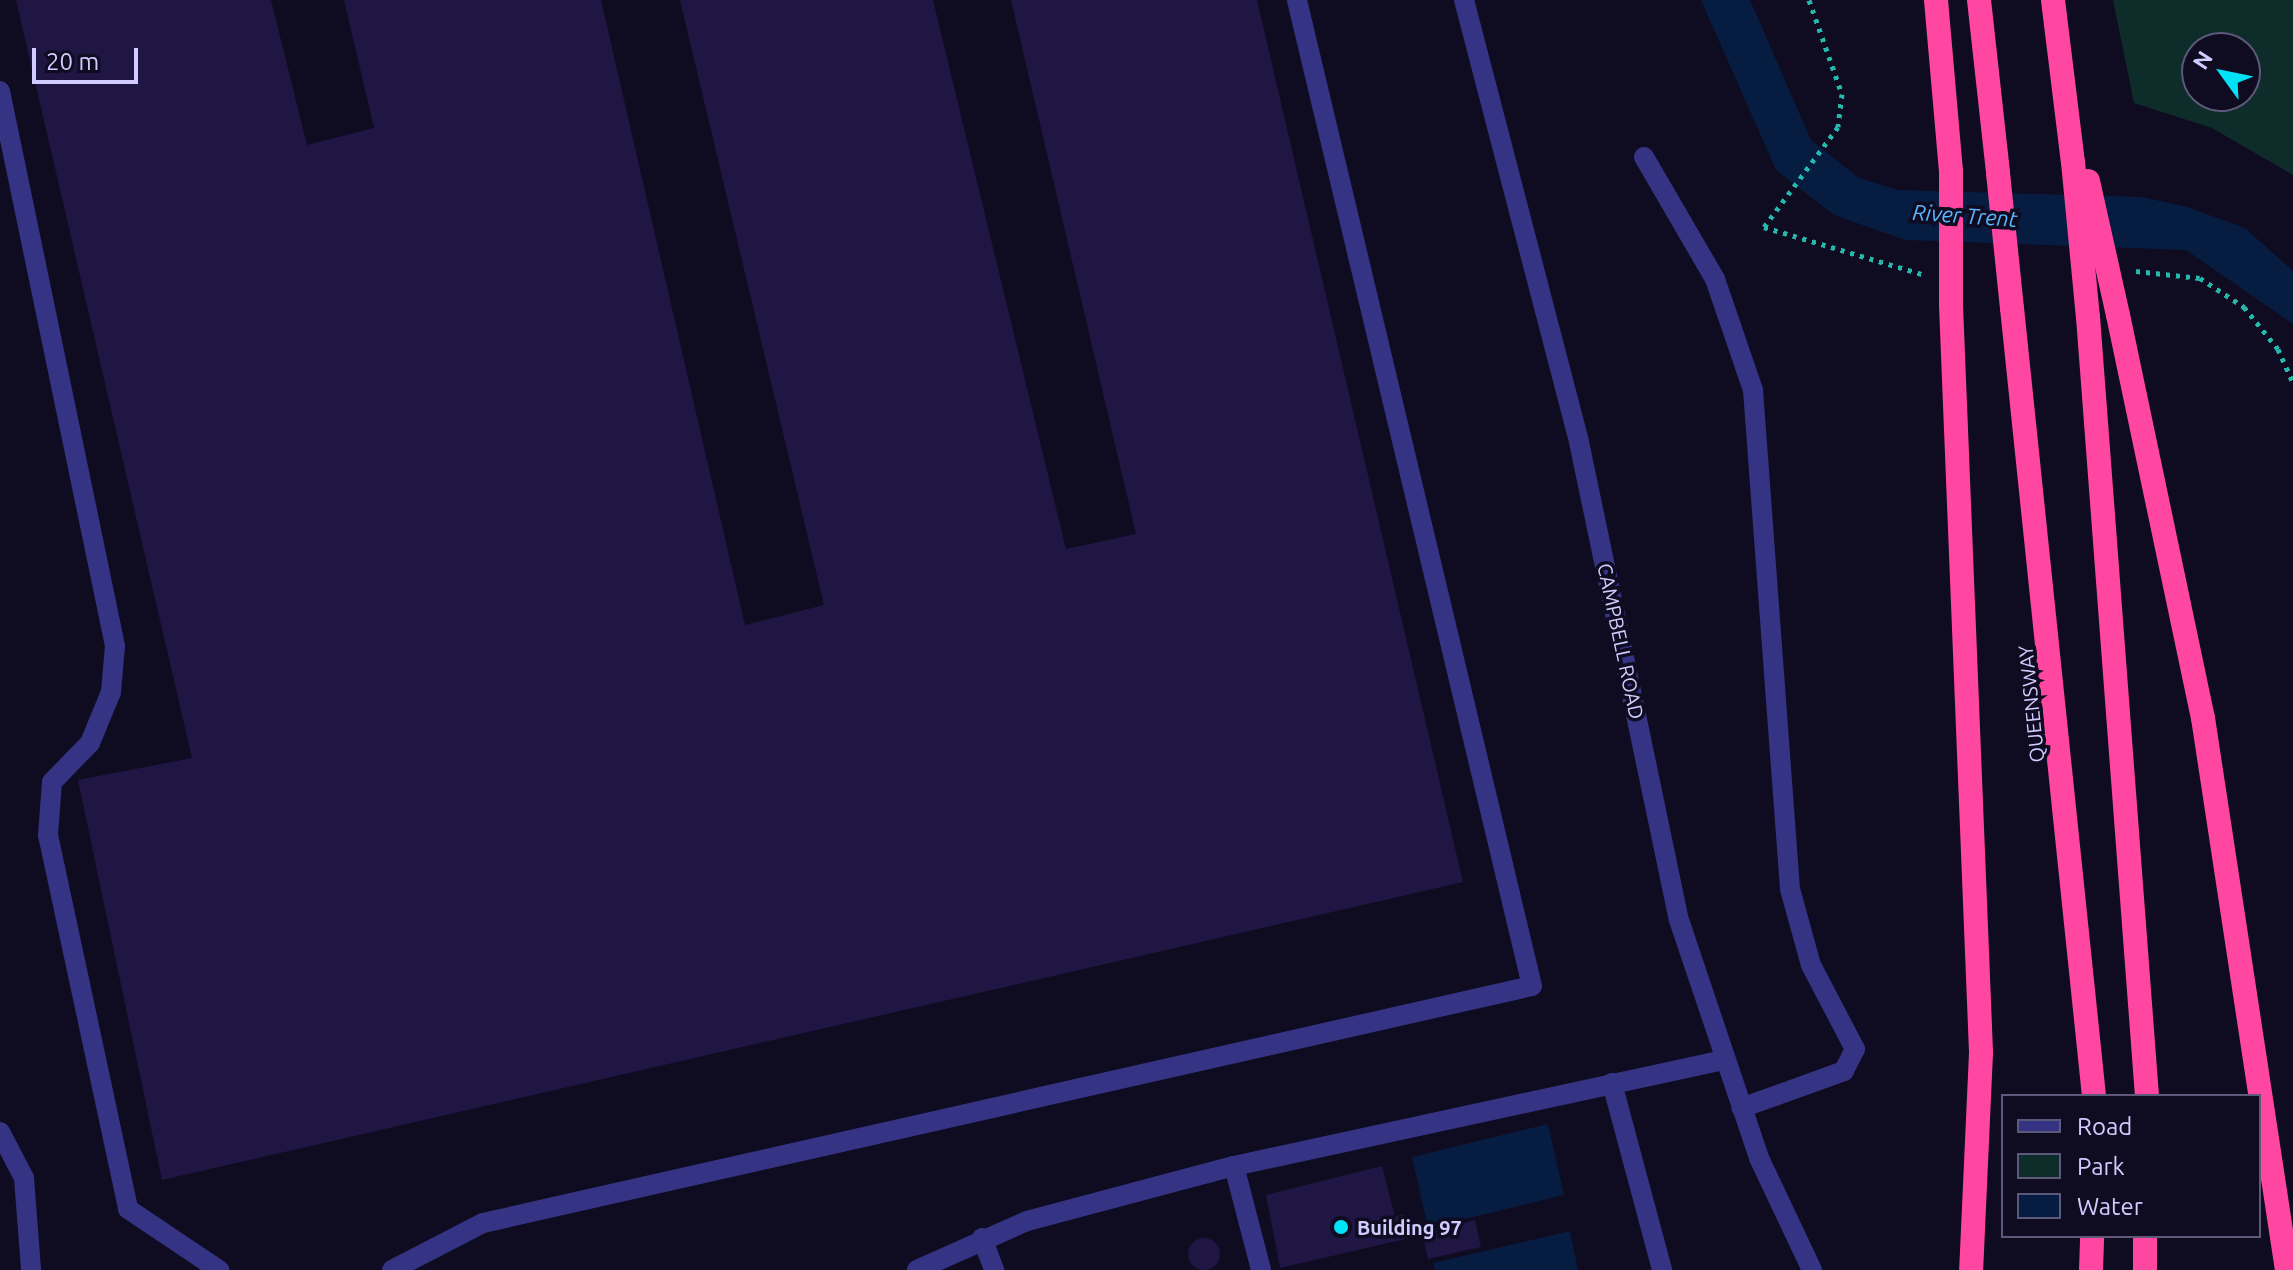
<!DOCTYPE html>
<style>
body{margin:0}
#map{position:relative;width:2293px;height:1270px;overflow:hidden;background:#0f0c21;font-family:Ubuntu,sans-serif}
div>[style]{position:absolute}
.green>*{inset:0;background:#0e2c2a}
.water>*{inset:0;background:#061c40}
.building>*{inset:0;background:#1f1644}
.round{border-radius:50%}
.path>*{height:5px;margin-top:-2.5px;transform-origin:0;background:repeating-linear-gradient(90deg,#25b9ae 0 4px,transparent 0 10px)}
.minor>*{height:20px;margin:-10px;padding:0 10px;transform-origin:10px;border-radius:10px;background:#353384}
.highway>*{height:24px;margin:-12px;padding:0 12px;transform-origin:12px;border-radius:12px;background:#ff47a2}
.highway-bridge>*{height:24px;margin:-12px;padding:0 12px;transform-origin:12px;border-radius:12px;background:#ff47a2}
.dots>*{width:22px;height:22px;translate:-50% -50%;box-sizing:border-box;border:4px solid #0f0c21;border-radius:50%}
span{translate:-50% -50%;white-space:nowrap;text-align:center;line-height:1.15;-webkit-text-stroke:7px #0f0c21;paint-order:stroke}
.street-label{font-size:20px;color:#d1ccff}
.poi-label{font-size:20px;color:#d1ccff;font-weight:700}
.left{translate:0 -50%;text-align:left}
.water-label{font-size:22px;color:#5ab5ff;font-style:italic}
.legend{position:absolute;left:2001px;top:1094px;width:260px;height:144px;box-sizing:border-box;background:#0f0c21;border:2px solid #5d597a;margin:0;padding:10px 14px;list-style:none;font-size:24px;color:#d1ccff}
.legend li{display:flex;align-items:center;gap:16px;height:40px}
.legend b{width:40px;border:2px solid #5d597a}
.north{position:absolute;left:2181px;top:32px;width:80px;height:80px;box-sizing:border-box;background:#0f0c21;border:2px solid #5d597a;border-radius:50%;rotate:303deg;font-size:22px;font-weight:700;line-height:32px;text-align:center;color:#d1ccff}
.north::after{content:'';display:block;margin:auto;width:28px;height:36px;background:#00e2f7;clip-path:polygon(50% 0,100% 100%,50% 72%,0 100%)}
.scale{position:absolute;left:32px;top:48px;width:106px;height:36px;box-sizing:border-box;border:4px solid #d1ccff;border-top:0;padding-left:10px;font-size:24px;line-height:28px;white-space:nowrap;color:#d1ccff;-webkit-text-stroke:6px #0f0c21;paint-order:stroke}
</style>
<div id="map">
<div class="green">
<div style="clip-path:polygon(evenodd,2113px 0,2293px 0,2293px 175px,2212px 128px,2134px 103px,2113px 0,2197px 48px,2245px 48px,2245px 96px,2197px 96px,2197px 48px)"></div>
</div>
<div class="water">
<div style="clip-path:polygon(1701px 0,1750px 0,1811px 140px,1859px 178px,1898px 190px,2142px 197px,2187px 207px,2245px 228px,2293px 271px,2293px 324px,2186px 250px,1905px 240px,1834px 215px,1776px 170px)"></div>
<div style="clip-path:polygon(1548px 1124px,1564px 1195px,1428px 1228px,1412px 1157px)"></div>
<div style="clip-path:polygon(1570px 1231px,1578px 1270px,1435px 1270px,1433px 1263px)"></div>
</div>
<div class="building">
<div style="clip-path:polygon(16px 0,271px 0,307px 145px,374px 128px,344px 0,601px 0,745px 625px,824px 605px,680px 0,933px 0,1066px 549px,1136px 534px,1011px 0,1257px 0,1463px 882px,162px 1180px,78px 780px,192px 758px)"></div>
<div style="clip-path:polygon(1382px 1166px,1395px 1217px,1404px 1214px,1410px 1238px,1280px 1268px,1266px 1195px)"></div>
<div style="clip-path:polygon(1475px 1220px,1481px 1247px,1428px 1259px,1422px 1233px)"></div>
<div class="round" style="left:1188px;top:1238px;width:32px;height:32px"></div>
</div>
<div class="path">
<div style="left:1809px;top:0;width:100px;rotate:70.7deg"></div>
<div style="left:1842px;top:94px;width:33px;rotate:97deg"></div>
<div style="left:1838px;top:127px;width:124px;rotate:126.5deg"></div>
<div style="left:1764px;top:227px;width:165px;rotate:16.6deg"></div>
<div style="left:2136px;top:271px;width:64px;rotate:6.2deg"></div>
<div style="left:2200px;top:278px;width:53px;rotate:33.4deg"></div>
<div style="left:2244px;top:307px;width:54px;rotate:51deg"></div>
<div style="left:2278px;top:349px;width:36px;rotate:66deg"></div>
</div>
<div class="minor">
<div style="left:1464px;top:0;width:457px;rotate:75.4deg"></div>
<div style="left:1579px;top:442px;width:488px;rotate:78.2deg"></div>
<div style="left:1679px;top:920px;width:251px;rotate:71.4deg"></div>
<div style="left:1759px;top:1158px;width:124px;rotate:64.7deg"></div>
<div style="left:0;top:91px;width:567px;rotate:78.29deg"></div>
<div style="left:115px;top:646px;width:46px;rotate:95deg"></div>
<div style="left:111px;top:692px;width:55px;rotate:112.4deg"></div>
<div style="left:90px;top:743px;width:54px;rotate:134.3deg"></div>
<div style="left:52px;top:782px;width:53px;rotate:94.3deg"></div>
<div style="left:48px;top:835px;width:382px;rotate:77.9deg"></div>
<div style="left:128px;top:1209px;width:110px;rotate:33.8deg"></div>
<div style="left:1644px;top:157px;width:141px;rotate:59.8deg"></div>
<div style="left:1715px;top:279px;width:117px;rotate:71.1deg"></div>
<div style="left:1753px;top:390px;width:500px;rotate:85.76deg"></div>
<div style="left:1790px;top:889px;width:79px;rotate:74.6deg"></div>
<div style="left:1811px;top:965px;width:95px;rotate:62.4deg"></div>
<div style="left:1855px;top:1049px;width:25px;rotate:117deg"></div>
<div style="left:1844px;top:1071px;width:109px;rotate:160.2deg"></div>
<div style="left:1612px;top:1083px;width:194px;rotate:75deg"></div>
<div style="left:0;top:1132px;width:52px;rotate:62.4deg"></div>
<div style="left:24px;top:1178px;width:92px;rotate:85.6deg"></div>
<div style="left:1234px;top:1166px;width:107px;rotate:75.4deg"></div>
<div style="left:982px;top:1238px;width:34px;rotate:69deg"></div>
<div style="left:392px;top:1270px;width:102px;rotate:-27.3deg"></div>
<div style="left:483px;top:1223px;width:1075px;rotate:-12.73deg"></div>
<div style="left:1532px;top:986px;width:1014px;rotate:-103.41deg"></div>
<div style="left:917px;top:1270px;width:120px;rotate:-24deg"></div>
<div style="left:1027px;top:1221px;width:214px;rotate:-14.9deg"></div>
<div style="left:1234px;top:1166px;width:501px;rotate:-12.21deg"></div>
</div>
<div class="highway">
<div style="left:1936px;top:0;width:172px;rotate:85deg"></div>
<div style="left:1979px;top:0;width:174px;rotate:83.7deg"></div>
<div style="left:2053px;top:0;width:163px;rotate:83deg"></div>
<div style="left:1951px;top:305px;width:749px;rotate:87.7deg"></div>
<div style="left:1981px;top:1053px;width:217px;rotate:92.6deg"></div>
<div style="left:2012px;top:308px;width:792px;rotate:84.06deg"></div>
<div style="left:2118px;top:315px;width:412px;rotate:78.1deg"></div>
<div style="left:2203px;top:718px;width:558px;rotate:81.35deg"></div>
<div style="left:2088px;top:317px;width:781px;rotate:85.67deg"></div>
<div style="left:2091px;top:1270px;width:34px;rotate:-88deg"></div>
<div style="left:2145px;top:1270px;width:34px;rotate:-90deg"></div>
</div>
<div class="highway-bridge">
<div style="left:2073px;top:162px;width:156px;rotate:84.5deg"></div>
<div style="left:1951px;top:171px;width:134px;rotate:90deg"></div>
<div style="left:1998px;top:173px;width:136px;rotate:84.1deg"></div>
<div style="left:2088px;top:181px;width:137px;rotate:77.4deg"></div>
</div>
<div class="dots">
<div style="left:1341px;top:1227px;background:#00e2f7"></div>
</div>
<div class="street-label">
<span style="left:1621px;top:641px;rotate:78deg">CAMPBELL ROAD</span>
<span style="left:2031px;top:704px;rotate:-96deg">QUEENSWAY</span>
</div>
<div class="poi-label">
<span class="left" style="left:1357px;top:1227px">Building 97</span>
</div>
<div class="water-label">
<span style="left:1965px;top:215px;rotate:4deg">River Trent</span>
</div>
<ul class="legend">
<li><b style="height:10px;background:#353384"></b>Road</li>
<li><b style="height:22px;background:#0e2c2a"></b>Park</li>
<li><b style="height:22px;background:#061c40"></b>Water</li>
</ul>
<div class="north">N</div>
<div class="scale">20 m</div>
</div>
